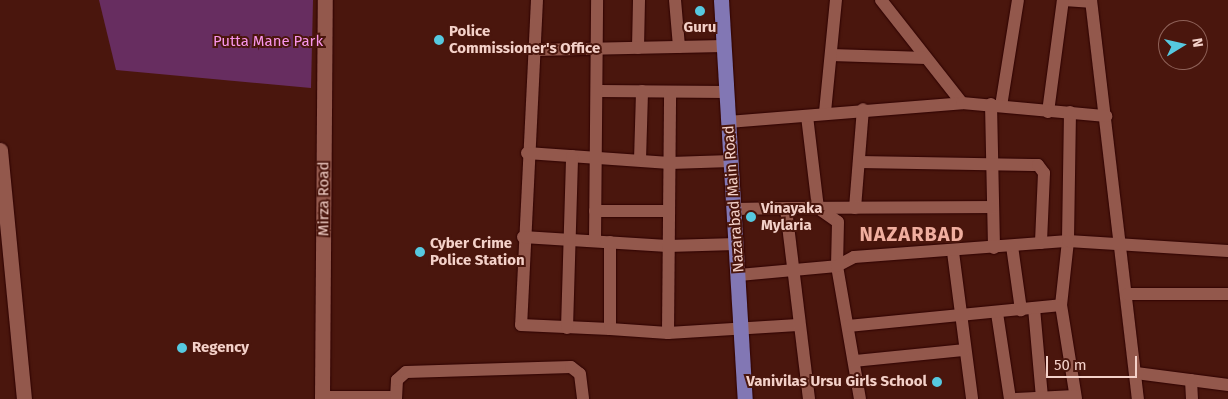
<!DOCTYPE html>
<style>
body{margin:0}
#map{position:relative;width:1228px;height:399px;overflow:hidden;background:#4a160d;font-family:"Fira Sans",sans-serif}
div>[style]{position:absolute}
.green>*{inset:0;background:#672d60}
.roads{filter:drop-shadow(0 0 1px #2e0000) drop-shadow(0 0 1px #2e0000)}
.street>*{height:12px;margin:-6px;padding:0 6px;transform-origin:6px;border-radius:6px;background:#93584c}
.secondary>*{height:15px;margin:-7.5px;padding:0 7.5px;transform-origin:7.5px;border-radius:7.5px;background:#93584c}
.primary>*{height:15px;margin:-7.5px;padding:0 7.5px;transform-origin:7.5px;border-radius:7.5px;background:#8277b4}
.dots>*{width:14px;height:14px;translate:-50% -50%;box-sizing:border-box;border:2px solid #4a160d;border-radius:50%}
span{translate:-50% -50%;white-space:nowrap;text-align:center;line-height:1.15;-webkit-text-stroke:4px #4a160d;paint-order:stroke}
.poi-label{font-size:15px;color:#f4d1c9;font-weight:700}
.left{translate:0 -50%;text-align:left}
.right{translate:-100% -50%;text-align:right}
.park-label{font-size:15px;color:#f996eb}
.street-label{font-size:15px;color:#f4d1c9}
.district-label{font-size:20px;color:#f0ae9f;font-weight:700;letter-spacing:1px}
.north{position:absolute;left:1158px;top:20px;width:50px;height:50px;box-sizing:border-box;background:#4a160d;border:1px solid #8e6158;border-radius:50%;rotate:81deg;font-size:14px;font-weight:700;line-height:20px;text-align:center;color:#f4d1c9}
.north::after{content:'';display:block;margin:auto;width:18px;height:22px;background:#56c9e0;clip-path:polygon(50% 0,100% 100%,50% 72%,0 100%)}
.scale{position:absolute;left:1046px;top:356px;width:91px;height:22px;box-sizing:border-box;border:2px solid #f4d1c9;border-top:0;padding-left:6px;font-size:15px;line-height:18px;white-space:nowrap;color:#f4d1c9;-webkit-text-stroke:4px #4a160d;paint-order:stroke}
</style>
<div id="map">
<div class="green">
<div style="clip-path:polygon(99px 0,313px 0,311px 88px,116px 70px)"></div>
</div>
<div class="roads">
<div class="street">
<div style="left:537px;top:0;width:325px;rotate:92.8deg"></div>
<div style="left:521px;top:325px;width:89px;rotate:2.6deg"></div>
<div style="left:610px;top:329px;width:87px;rotate:-90deg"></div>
<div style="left:675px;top:0;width:47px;rotate:85.1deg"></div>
<div style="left:881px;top:0;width:131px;rotate:51.8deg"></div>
<div style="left:1063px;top:0;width:28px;rotate:4deg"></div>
<div style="left:1091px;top:0;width:402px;rotate:83.3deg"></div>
<div style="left:638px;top:48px;width:48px;rotate:-88.8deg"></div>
<div style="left:533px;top:50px;width:191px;rotate:-1.2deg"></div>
<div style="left:831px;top:55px;width:95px;rotate:1.8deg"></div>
<div style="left:599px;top:91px;width:128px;rotate:0.4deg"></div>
<div style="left:991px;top:104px;width:144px;rotate:88.8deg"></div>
<div style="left:1001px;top:106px;width:107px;rotate:-80.9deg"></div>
<div style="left:825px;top:112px;width:113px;rotate:-84.4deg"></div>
<div style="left:1048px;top:112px;width:113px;rotate:-82.4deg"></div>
<div style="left:1070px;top:112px;width:129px;rotate:90.9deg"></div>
<div style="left:1068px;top:241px;width:64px;rotate:96.2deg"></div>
<div style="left:1061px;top:305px;width:95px;rotate:80.9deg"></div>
<div style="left:807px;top:116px;width:93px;rotate:83.2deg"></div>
<div style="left:818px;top:208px;width:24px;rotate:35deg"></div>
<div style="left:838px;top:222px;width:44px;rotate:91.3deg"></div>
<div style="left:837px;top:266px;width:135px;rotate:80.2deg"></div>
<div style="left:728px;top:122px;width:235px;rotate:-4.6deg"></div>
<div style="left:962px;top:103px;width:145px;rotate:5.2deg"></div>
<div style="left:527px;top:153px;width:143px;rotate:4deg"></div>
<div style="left:670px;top:163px;width:61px;rotate:-1.9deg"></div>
<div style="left:640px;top:160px;width:69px;rotate:-88.3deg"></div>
<div style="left:859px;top:162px;width:179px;rotate:1deg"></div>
<div style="left:1038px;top:165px;width:10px;rotate:53deg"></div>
<div style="left:1044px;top:173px;width:70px;rotate:92.5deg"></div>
<div style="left:855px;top:208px;width:99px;rotate:-85.4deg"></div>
<div style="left:736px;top:209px;width:50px;rotate:-1.1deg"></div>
<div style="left:595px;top:211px;width:74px"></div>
<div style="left:523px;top:237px;width:145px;rotate:3.6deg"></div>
<div style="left:668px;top:246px;width:68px;rotate:-1.7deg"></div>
<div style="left:595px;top:241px;width:241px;rotate:-89.5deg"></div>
<div style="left:1012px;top:246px;width:65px;rotate:82deg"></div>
<div style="left:953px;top:252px;width:148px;rotate:82.6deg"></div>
<div style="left:739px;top:275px;width:98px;rotate:-5.2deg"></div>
<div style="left:837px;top:266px;width:19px;rotate:-28deg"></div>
<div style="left:854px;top:257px;width:215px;rotate:-4.3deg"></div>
<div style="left:1068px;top:241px;width:160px;rotate:3.6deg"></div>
<div style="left:1127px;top:294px;width:101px"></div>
<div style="left:1034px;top:308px;width:89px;rotate:84.9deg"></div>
<div style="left:997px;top:313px;width:87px;rotate:81.4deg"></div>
<div style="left:848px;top:326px;width:214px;rotate:-5.6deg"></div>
<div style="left:567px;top:328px;width:172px;rotate:-88.3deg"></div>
<div style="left:610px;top:329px;width:58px;rotate:3.9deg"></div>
<div style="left:668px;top:333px;width:130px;rotate:-3.5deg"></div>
<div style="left:668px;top:333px;width:241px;rotate:-89.5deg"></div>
<div style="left:854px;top:361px;width:111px;rotate:-5.7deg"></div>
<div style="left:1136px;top:373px;width:93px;rotate:7.4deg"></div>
<div style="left:1191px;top:380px;width:19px;rotate:87deg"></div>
<div style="left:322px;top:397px;width:74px"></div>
<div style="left:396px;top:399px;width:19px;rotate:-87deg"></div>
<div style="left:397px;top:380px;width:12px;rotate:-42deg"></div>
<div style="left:406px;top:372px;width:165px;rotate:-1.7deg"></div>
<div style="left:571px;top:367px;width:11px;rotate:38deg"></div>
<div style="left:580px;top:374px;width:25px;rotate:83deg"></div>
<div style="left:809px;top:399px;width:192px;rotate:-96.9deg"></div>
<div style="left:786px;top:208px;width:207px;rotate:-0.3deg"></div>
<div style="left:1016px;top:399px;width:59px;rotate:-2.9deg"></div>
</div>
<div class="secondary">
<div style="left:0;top:150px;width:250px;rotate:84.5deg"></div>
<div style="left:322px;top:399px;width:399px;rotate:-89.6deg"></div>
</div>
<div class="primary">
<div style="left:721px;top:0;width:400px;rotate:86.6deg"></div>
</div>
</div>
<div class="dots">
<div style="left:700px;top:11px;background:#56c9e0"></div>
<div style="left:439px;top:40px;background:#56c9e0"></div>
<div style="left:751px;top:217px;background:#56c9e0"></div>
<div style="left:420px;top:252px;background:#56c9e0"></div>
<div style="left:182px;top:348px;background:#56c9e0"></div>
<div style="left:937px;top:382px;background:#56c9e0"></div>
</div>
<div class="poi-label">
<span style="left:700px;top:28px">Guru</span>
<span class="left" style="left:449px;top:40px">Police<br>Commissioner's Office</span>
<span class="left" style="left:761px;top:217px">Vinayaka<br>Mylaria</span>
<span class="left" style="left:430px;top:252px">Cyber Crime<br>Police Station</span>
<span class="left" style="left:192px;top:348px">Regency</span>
<span class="right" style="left:927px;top:382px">Vanivilas Ursu Girls School</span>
</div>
<div class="park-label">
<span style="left:268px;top:42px">Putta Mane Park</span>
</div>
<div class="street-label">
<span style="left:324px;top:199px;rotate:-90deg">Mirza Road</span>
<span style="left:734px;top:199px;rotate:-94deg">Nazarabad Main Road</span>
</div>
<div class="district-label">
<span style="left:912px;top:234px">NAZARBAD</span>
</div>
<div class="north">N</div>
<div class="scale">50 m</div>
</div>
